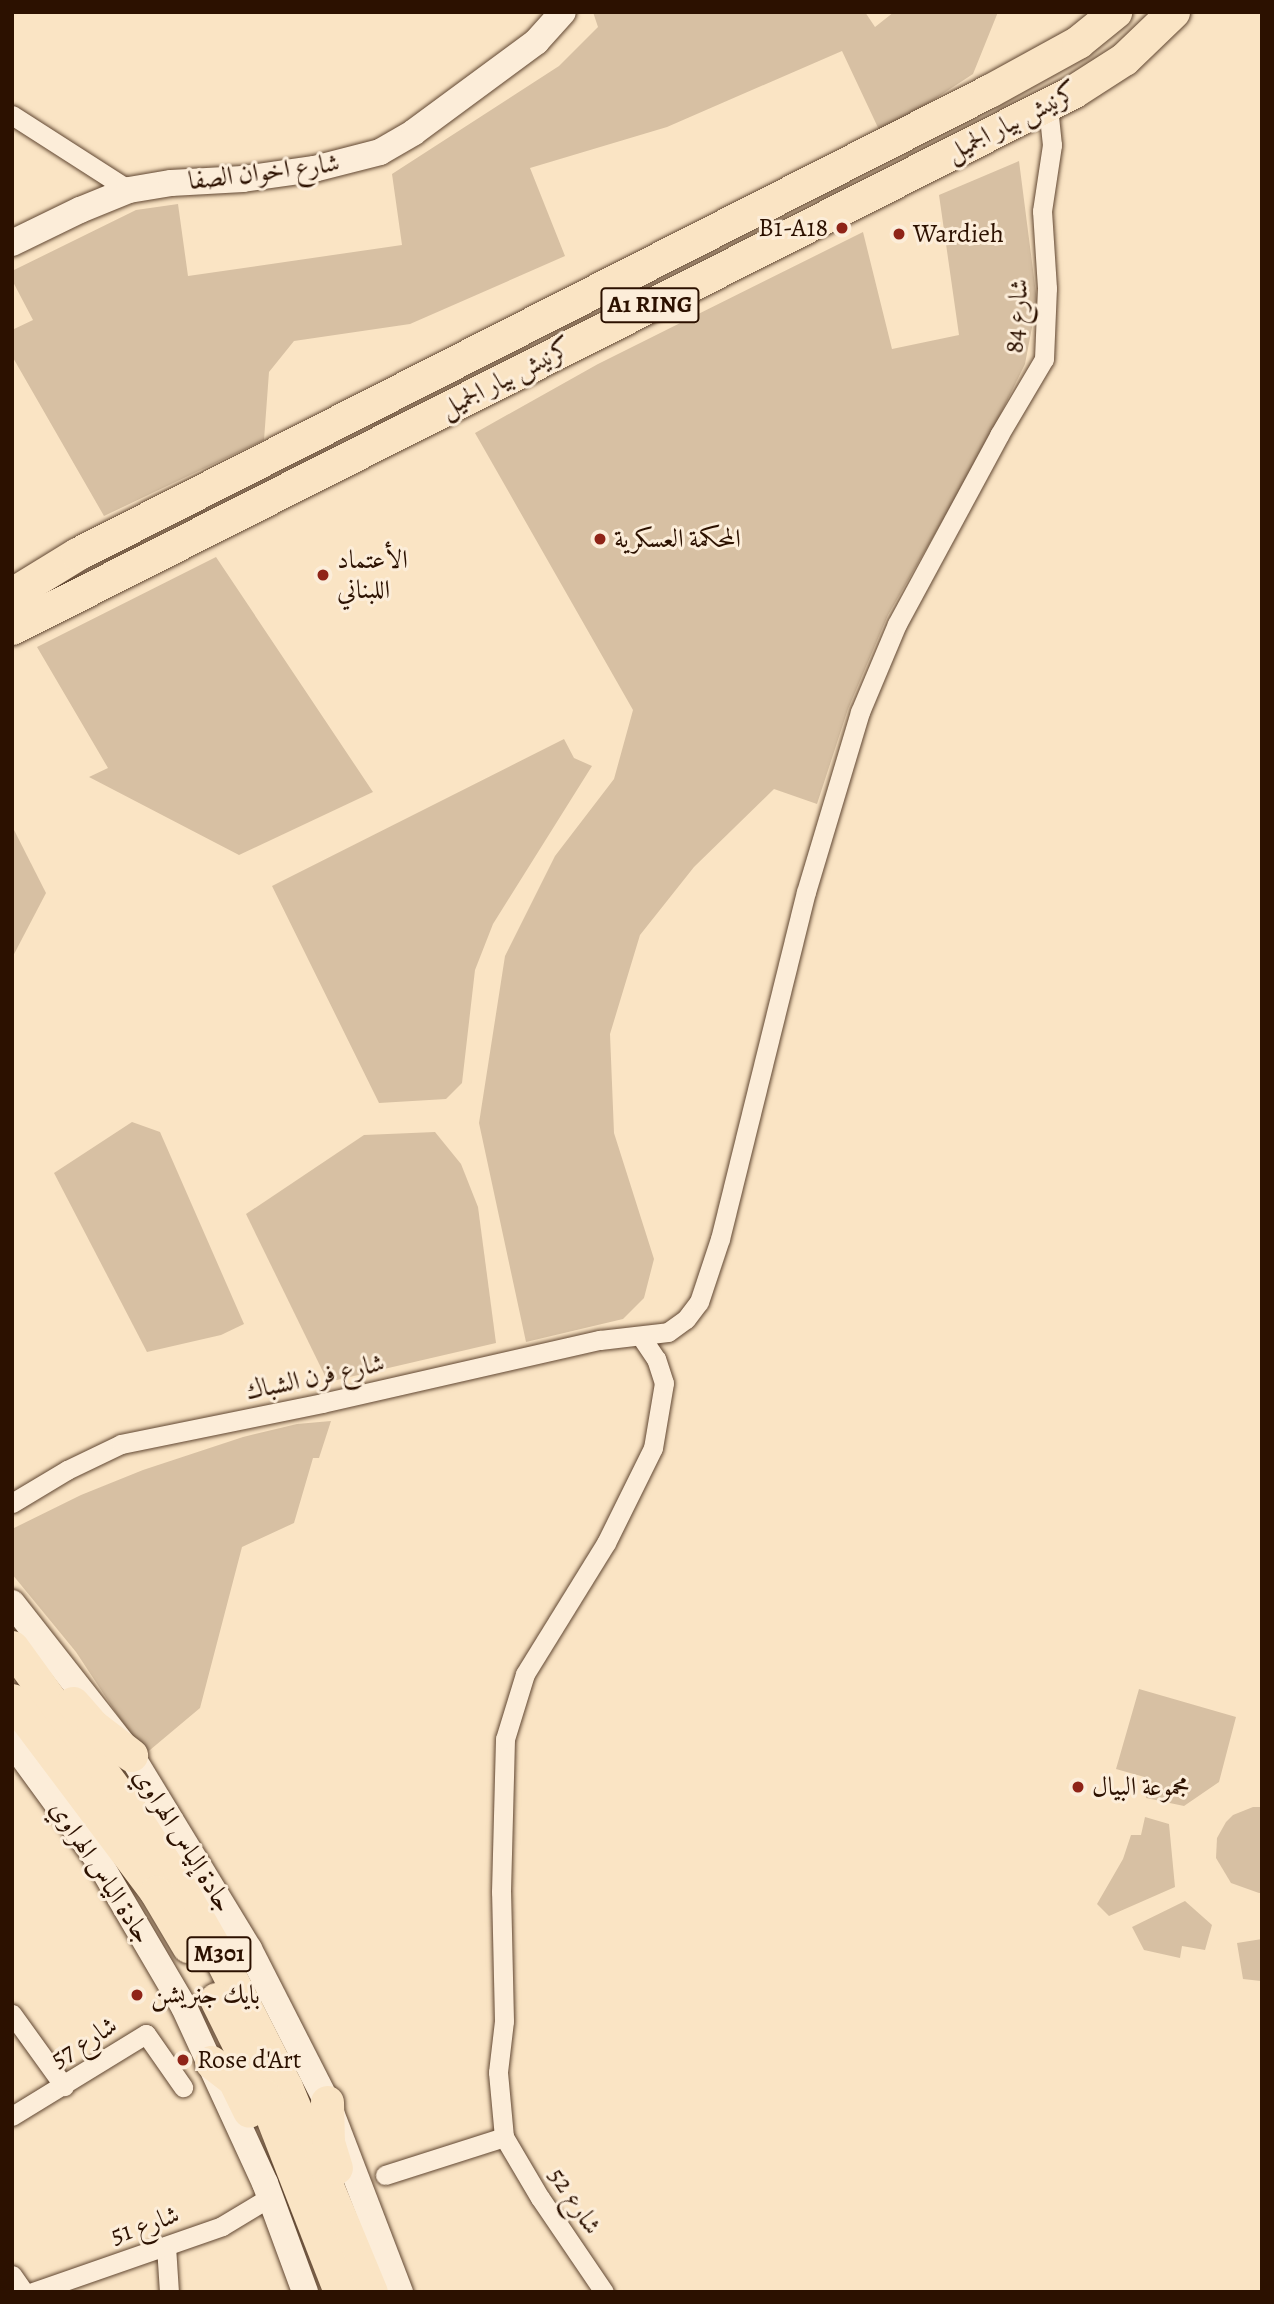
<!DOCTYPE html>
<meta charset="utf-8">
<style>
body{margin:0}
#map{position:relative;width:1274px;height:2304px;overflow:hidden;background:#fae4c4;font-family:Alegreya,Amiri,serif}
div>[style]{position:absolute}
.green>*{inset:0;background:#d7c0a3}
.roads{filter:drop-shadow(0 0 2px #604631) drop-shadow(0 0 2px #604631)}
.street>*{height:19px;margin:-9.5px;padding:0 9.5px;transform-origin:9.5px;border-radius:9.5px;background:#fcedd9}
.secondary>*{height:26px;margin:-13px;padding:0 13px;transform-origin:13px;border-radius:13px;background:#fcedd9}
.highway>*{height:33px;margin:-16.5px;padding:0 16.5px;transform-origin:16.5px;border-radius:16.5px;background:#fae4c4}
.dots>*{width:19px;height:19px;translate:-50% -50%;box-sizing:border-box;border:4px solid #fcedd9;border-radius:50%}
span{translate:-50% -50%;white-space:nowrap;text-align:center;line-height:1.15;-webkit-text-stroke:6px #fcedd9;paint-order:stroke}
.shield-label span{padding:2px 5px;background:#fcedd9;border:2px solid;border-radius:5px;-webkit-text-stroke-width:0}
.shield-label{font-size:24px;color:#2c1100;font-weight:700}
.street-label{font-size:26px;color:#2c1100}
.poi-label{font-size:26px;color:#2c1100}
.right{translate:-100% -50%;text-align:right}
.left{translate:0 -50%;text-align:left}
.frame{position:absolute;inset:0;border:14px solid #2c1100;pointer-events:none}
</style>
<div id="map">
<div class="green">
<div style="clip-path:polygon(593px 12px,865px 12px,875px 27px,894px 12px,998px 12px,973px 74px,881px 134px,842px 51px,667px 127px,530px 168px,565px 256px,410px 324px,294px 341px,269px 372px,264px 440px,104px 516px,12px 356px,12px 330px,33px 320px,12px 280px,12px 271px,136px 210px,178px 204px,188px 276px,402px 245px,392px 174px,559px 66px,598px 27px)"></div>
<div style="clip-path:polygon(1019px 161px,1037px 301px,1025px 364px,981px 454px,888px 615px,848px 709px,817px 804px,774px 789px,694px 867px,640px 935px,610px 1034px,614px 1133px,654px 1259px,644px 1298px,623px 1319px,526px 1342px,479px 1123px,505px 956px,555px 856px,614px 779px,633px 710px,475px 433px,598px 364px,863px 232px,892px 349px,959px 335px,939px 195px)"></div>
<div style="clip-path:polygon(216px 557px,373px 792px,239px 855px,89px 777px,108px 768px,37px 647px)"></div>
<div style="clip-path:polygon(564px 739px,574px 758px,592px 766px,493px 924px,475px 970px,462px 1083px,446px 1099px,379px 1103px,272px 886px)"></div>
<div style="clip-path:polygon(12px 826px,46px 893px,12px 958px)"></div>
<div style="clip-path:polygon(132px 1122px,160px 1132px,244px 1324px,221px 1335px,147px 1352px,54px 1173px)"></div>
<div style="clip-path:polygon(435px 1132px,461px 1164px,478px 1207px,496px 1343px,328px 1382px,246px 1214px,364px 1135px)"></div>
<div style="clip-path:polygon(331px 1421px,319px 1458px,313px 1458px,294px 1523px,242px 1547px,200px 1708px,144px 1755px,76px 1652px,12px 1574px,12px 1529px,81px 1495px,143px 1470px,243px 1437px,297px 1424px)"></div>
<div style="clip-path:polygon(1139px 1689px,1236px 1717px,1219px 1782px,1184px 1806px,1146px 1798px,1148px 1778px,1116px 1769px)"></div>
<div style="clip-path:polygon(1253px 1807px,1262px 1807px,1262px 1893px,1259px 1893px,1231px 1883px,1216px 1858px,1217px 1838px,1226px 1822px,1233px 1815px)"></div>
<div style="clip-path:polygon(1145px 1817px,1169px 1824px,1175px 1887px,1109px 1916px,1097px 1904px,1123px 1859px,1131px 1835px,1141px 1835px)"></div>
<div style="clip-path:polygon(1185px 1901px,1212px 1925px,1205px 1950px,1182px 1946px,1180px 1958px,1144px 1950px,1132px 1927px)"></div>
<div style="clip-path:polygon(1262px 1939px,1262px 1986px,1261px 1981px,1243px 1979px,1237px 1943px)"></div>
</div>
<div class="roads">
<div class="street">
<div style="left:12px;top:115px;width:139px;rotate:32.7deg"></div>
<div style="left:12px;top:1503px;width:64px;rotate:-31deg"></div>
<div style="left:67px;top:1470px;width:60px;rotate:-25.7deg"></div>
<div style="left:121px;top:1444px;width:205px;rotate:-11.5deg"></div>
<div style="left:322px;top:1403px;width:285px;rotate:-12.8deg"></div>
<div style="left:600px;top:1340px;width:68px;rotate:-6.7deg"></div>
<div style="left:668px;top:1332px;width:22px;rotate:-36deg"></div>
<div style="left:686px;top:1319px;width:21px;rotate:-53deg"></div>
<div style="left:699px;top:1302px;width:66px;rotate:-71.6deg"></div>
<div style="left:720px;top:1239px;width:357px;rotate:-76.1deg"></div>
<div style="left:806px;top:892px;width:188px;rotate:-73.3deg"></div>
<div style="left:860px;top:712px;width:95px;rotate:-67.2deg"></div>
<div style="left:897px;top:624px;width:215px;rotate:-61.6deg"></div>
<div style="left:999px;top:435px;width:88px;rotate:-59.4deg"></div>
<div style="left:1044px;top:359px;width:71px;rotate:-87.6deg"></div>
<div style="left:1047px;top:288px;width:77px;rotate:-93.7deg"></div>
<div style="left:1042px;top:211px;width:67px;rotate:-81.4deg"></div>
<div style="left:1052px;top:145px;width:29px;rotate:-96deg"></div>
<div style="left:1049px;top:116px;width:11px;rotate:-124deg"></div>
<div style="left:12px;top:2014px;width:89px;rotate:54.2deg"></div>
<div style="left:12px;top:2116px;width:157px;rotate:-31.5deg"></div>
<div style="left:146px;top:2034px;width:65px;rotate:55.1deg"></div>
<div style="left:385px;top:2175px;width:125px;rotate:-17.7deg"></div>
<div style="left:166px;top:2246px;width:46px;rotate:86.3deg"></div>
<div style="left:12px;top:2275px;width:21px;rotate:55deg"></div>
<div style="left:33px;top:2292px;width:200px;rotate:-19.2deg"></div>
<div style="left:222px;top:2226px;width:56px;rotate:-31.1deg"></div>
<div style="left:604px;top:2292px;width:114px;rotate:-124.2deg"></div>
<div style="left:540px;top:2198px;width:71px;rotate:-120.5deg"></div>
<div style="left:504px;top:2137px;width:65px;rotate:-95.3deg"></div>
<div style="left:498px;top:2072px;width:51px;rotate:-83.3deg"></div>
<div style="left:504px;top:2021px;width:129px;rotate:-91.3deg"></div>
<div style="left:501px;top:1892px;width:153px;rotate:-88.5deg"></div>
<div style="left:505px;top:1739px;width:68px;rotate:-72.9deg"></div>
<div style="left:525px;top:1674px;width:154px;rotate:-58.3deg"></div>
<div style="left:606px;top:1543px;width:106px;rotate:-63.7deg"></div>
<div style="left:653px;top:1448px;width:66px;rotate:-80.4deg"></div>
<div style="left:664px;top:1383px;width:25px;rotate:-108deg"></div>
<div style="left:656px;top:1359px;width:25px;rotate:-124deg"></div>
</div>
<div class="secondary">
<div style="left:12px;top:243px;width:76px;rotate:-25.9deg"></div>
<div style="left:80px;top:210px;width:53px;rotate:-22.2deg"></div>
<div style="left:129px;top:190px;width:43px;rotate:-9.5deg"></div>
<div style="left:171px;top:183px;width:72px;rotate:-3.2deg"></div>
<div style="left:243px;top:179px;width:72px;rotate:-8deg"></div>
<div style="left:314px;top:169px;width:68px;rotate:-14.4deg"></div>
<div style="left:380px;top:152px;width:39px;rotate:-30deg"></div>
<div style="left:414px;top:132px;width:152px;rotate:-36.4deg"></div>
<div style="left:536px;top:42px;width:40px;rotate:-48deg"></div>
<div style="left:12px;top:1603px;width:193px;rotate:51.9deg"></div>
<div style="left:131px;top:1755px;width:227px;rotate:58.7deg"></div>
<div style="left:249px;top:1949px;width:172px;rotate:63deg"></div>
<div style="left:327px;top:2102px;width:204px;rotate:69deg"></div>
<div style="left:12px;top:1742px;width:142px;rotate:53.9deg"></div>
<div style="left:96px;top:1857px;width:174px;rotate:59.6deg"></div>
<div style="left:184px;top:2007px;width:194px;rotate:65.3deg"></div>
<div style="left:265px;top:2183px;width:116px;rotate:69.8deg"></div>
</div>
<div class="highway">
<div style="left:12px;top:594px;width:76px;rotate:-31.6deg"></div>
<div style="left:77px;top:554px;width:1023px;rotate:-26.92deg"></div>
<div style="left:989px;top:91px;width:102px;rotate:-28.8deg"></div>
<div style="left:1078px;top:42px;width:48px;rotate:-39deg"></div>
<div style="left:12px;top:628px;width:1190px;rotate:-26.82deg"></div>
<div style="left:1074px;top:91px;width:59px;rotate:-32.6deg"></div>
<div style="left:1124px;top:59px;width:68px;rotate:-43.8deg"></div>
<div style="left:12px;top:1647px;width:201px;rotate:54.1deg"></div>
<div style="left:130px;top:1810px;width:86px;rotate:56.9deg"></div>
<div style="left:177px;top:1882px;width:91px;rotate:60.3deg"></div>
<div style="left:222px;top:1961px;width:141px;rotate:63.1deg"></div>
<div style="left:286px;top:2087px;width:222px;rotate:67.5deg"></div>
<div style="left:12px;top:1700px;width:240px;rotate:53.1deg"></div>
<div style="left:156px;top:1892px;width:63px;rotate:59.3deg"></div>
<div style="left:73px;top:1703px;width:30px;rotate:49deg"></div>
<div style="left:93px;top:1726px;width:48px;rotate:37.3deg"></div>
<div style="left:216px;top:1999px;width:106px;rotate:63.7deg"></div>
<div style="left:263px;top:2094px;width:212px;rotate:68.7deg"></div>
<div style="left:211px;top:2062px;width:29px;rotate:38deg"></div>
<div style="left:234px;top:2080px;width:34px;rotate:64deg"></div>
<div style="left:327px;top:2102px;width:40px;rotate:88.6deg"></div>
<div style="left:328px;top:2142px;width:27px;rotate:73deg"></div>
</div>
</div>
<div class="dots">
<div style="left:842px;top:228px;background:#8f2418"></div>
<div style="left:899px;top:234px;background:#8f2418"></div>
<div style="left:600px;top:539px;background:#8f2418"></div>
<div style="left:323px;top:575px;background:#8f2418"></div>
<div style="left:1078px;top:1787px;background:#8f2418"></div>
<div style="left:137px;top:1995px;background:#8f2418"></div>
<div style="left:183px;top:2060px;background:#8f2418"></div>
</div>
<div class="shield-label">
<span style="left:650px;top:305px">A1 RING</span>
<span style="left:219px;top:1954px">M301</span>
</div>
<div class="street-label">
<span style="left:1012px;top:122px;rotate:-27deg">كرنيش بيار الجميل</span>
<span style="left:264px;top:172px;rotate:-7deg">شارع اخوان الصفا</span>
<span style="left:1017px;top:316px;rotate:-86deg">شارع 84</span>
<span style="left:506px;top:378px;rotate:-27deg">كرنيش بيار الجميل</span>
<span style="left:315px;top:1377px;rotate:-12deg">شارع فرن الشباك</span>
<span style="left:183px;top:1840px;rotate:58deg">جادة إلياس الهراوي</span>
<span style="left:101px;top:1872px;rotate:57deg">جادة الياس الهراوي</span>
<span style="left:84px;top:2042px;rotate:-32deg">شارع 57</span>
<span style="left:575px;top:2201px;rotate:57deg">شارع 52</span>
<span style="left:145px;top:2225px;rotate:-19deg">شارع 51</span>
</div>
<div class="poi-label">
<span class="right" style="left:828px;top:228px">B1-A18</span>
<span class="left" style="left:913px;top:234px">Wardieh</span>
<span class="left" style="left:614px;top:539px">المحكمة العسكرية</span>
<span class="left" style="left:337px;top:575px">الأعتماد<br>اللبناني</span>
<span class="left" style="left:1092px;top:1787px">مجموعة البيال</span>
<span class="left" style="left:151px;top:1995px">بايك جنريشن</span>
<span class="left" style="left:197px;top:2060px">Rose d'Art</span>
</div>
<div class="frame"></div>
</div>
